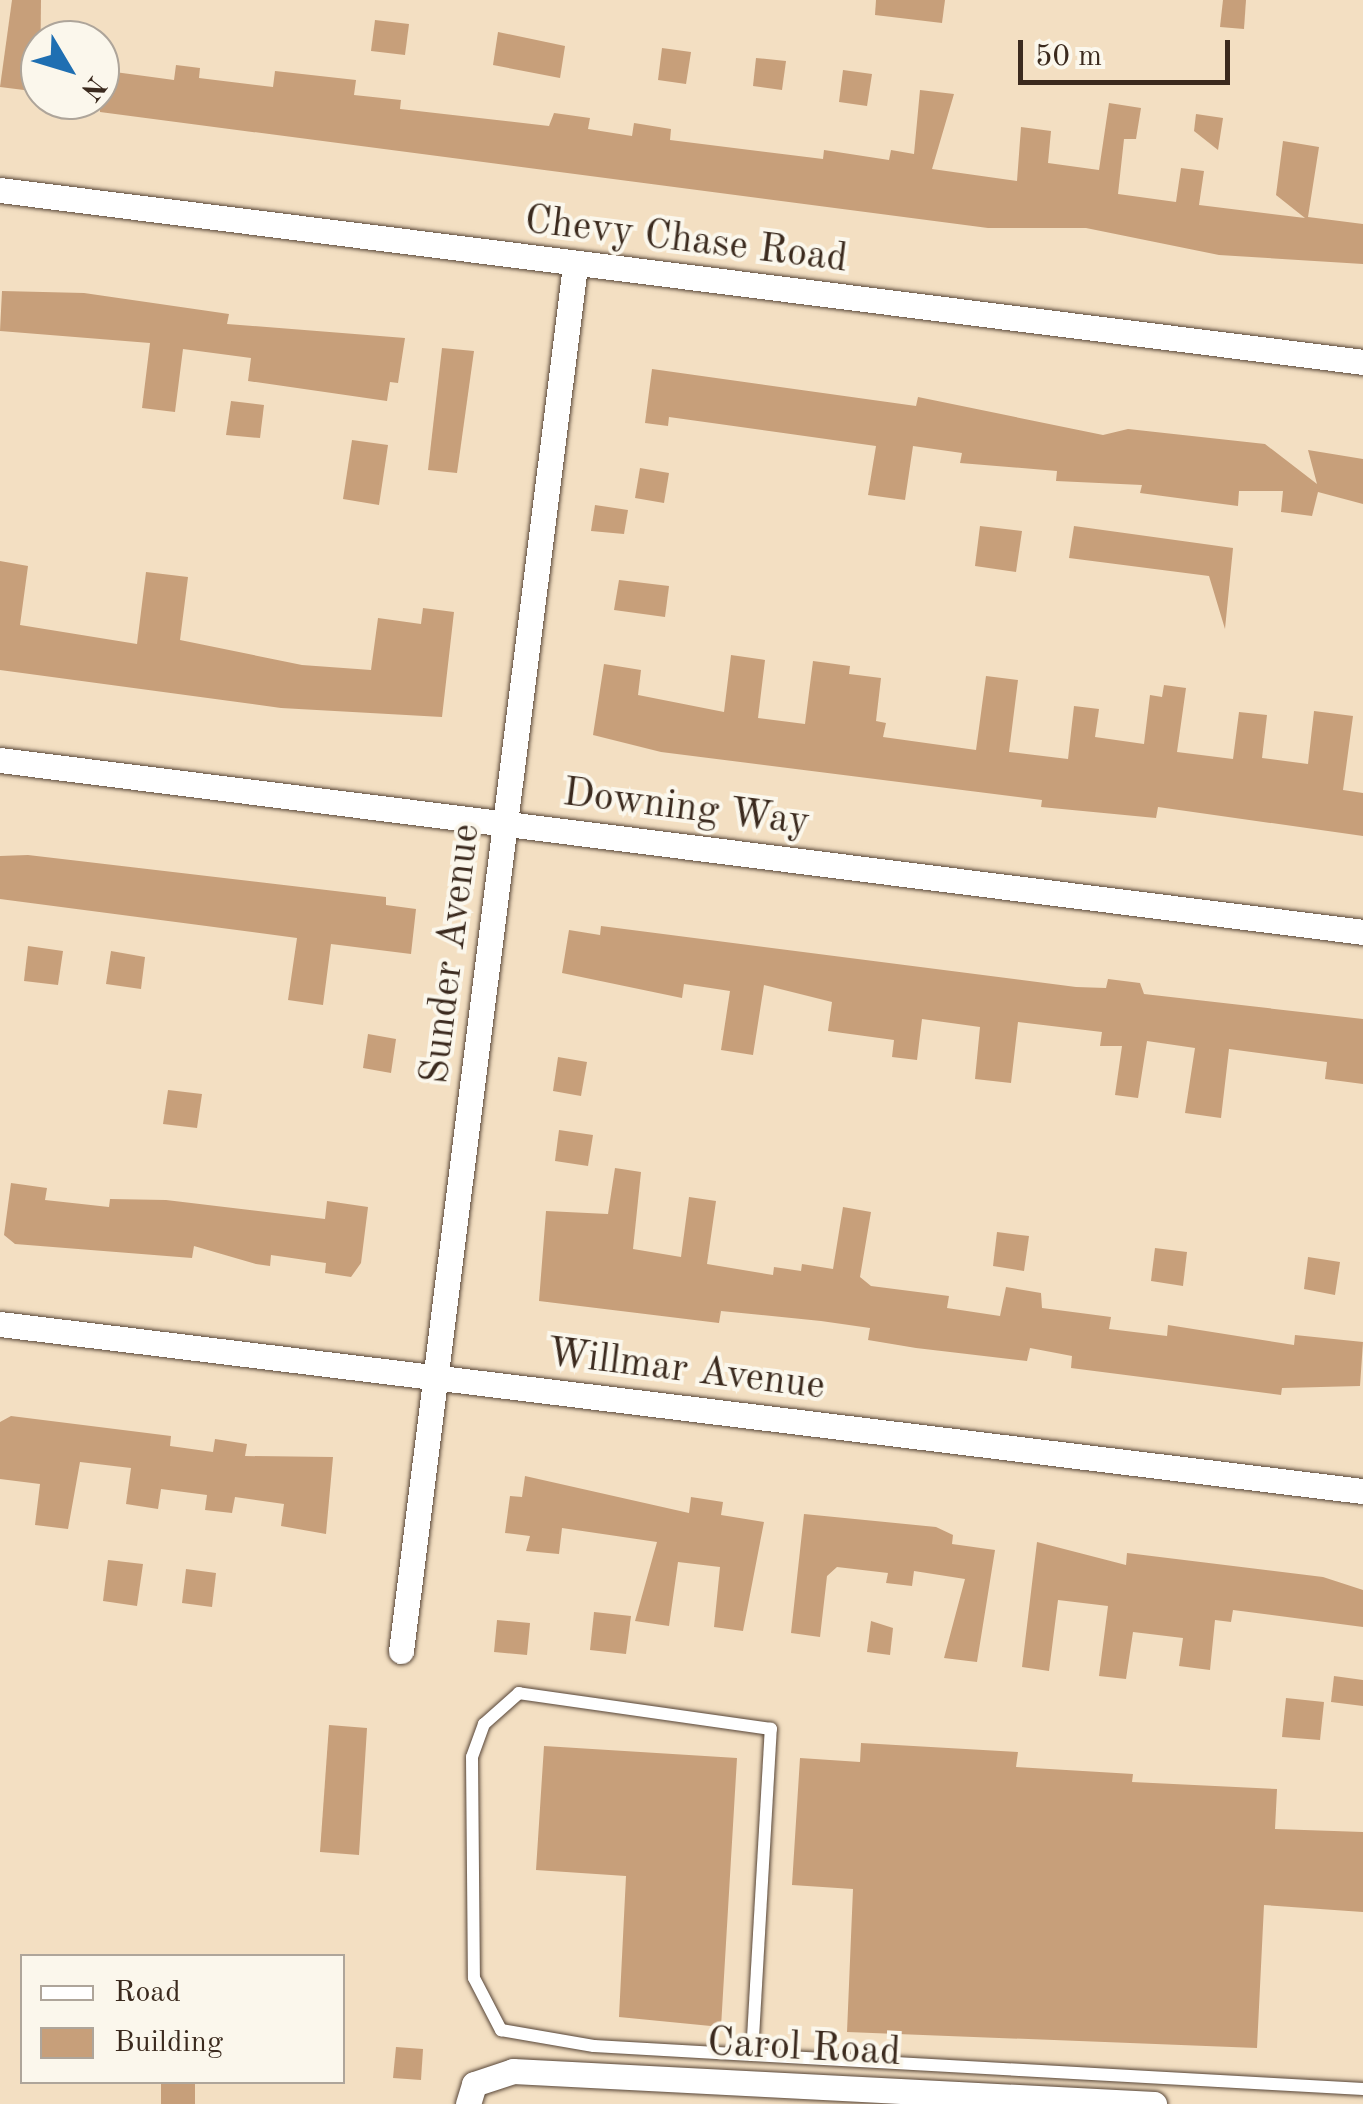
<!DOCTYPE html>
<style>
body{margin:0}
#map{position:relative;width:1363px;height:2104px;overflow:hidden;background:#f3dfc2;font-family:"Old Standard TT",serif}
div>[style]{position:absolute}
.building>*{inset:0;background:#c79f7a}
.roads{filter:drop-shadow(0 0 2px #574537) drop-shadow(0 0 2px #574537)}
.service>*{height:12px;margin:-6px;padding:0 6px;transform-origin:6px;border-radius:6px;background:#fff}
.minor>*{height:25px;margin:-12.5px;padding:0 12.5px;transform-origin:12.5px;border-radius:12.5px;background:#fff}
span{translate:-50% -50%;white-space:nowrap;text-align:center;line-height:1.15;-webkit-text-stroke:8px #fbf7ec;paint-order:stroke}
.street-label{font-size:40px;color:#3b2a1e}
.legend{position:absolute;left:20px;top:1954px;width:325px;height:130px;box-sizing:border-box;background:#fbf7ec;border:2px solid #aea59a;margin:0;padding:12px 18px;list-style:none;font-size:30px;color:#3b2a1e}
.legend li{display:flex;align-items:center;gap:20px;height:50px}
.legend b{width:50px;border:2px solid #aea59a}
.north{position:absolute;left:20px;top:20px;width:100px;height:100px;box-sizing:border-box;background:#fbf7ec;border:2px solid #aea59a;border-radius:50%;rotate:128deg;font-size:28px;font-weight:700;line-height:40px;text-align:center;color:#3b2a1e}
.north::after{content:'';display:block;margin:auto;width:35px;height:45px;background:#1f6fb2;clip-path:polygon(50% 0,100% 100%,50% 72%,0 100%)}
.scale{position:absolute;left:1018px;top:40px;width:212px;height:45px;box-sizing:border-box;border:5px solid #3b2a1e;border-top:0;padding-left:12px;font-size:30px;line-height:35px;white-space:nowrap;color:#3b2a1e;-webkit-text-stroke:8px #fbf7ec;paint-order:stroke}
</style>
<div id="map">
<div class="building">
<div style="clip-path:polygon(12px 0,41px 0,40px 92px,0 87px)"></div>
<div style="clip-path:polygon(876px 0,945px 0,942px 23px,875px 15px)"></div>
<div style="clip-path:polygon(1223px 0,1246px 0,1244px 29px,1220px 27px)"></div>
<div style="clip-path:polygon(375px 20px,409px 24px,405px 55px,371px 51px)"></div>
<div style="clip-path:polygon(498px 32px,565px 46px,560px 78px,493px 65px)"></div>
<div style="clip-path:polygon(662px 48px,691px 52px,686px 84px,658px 80px)"></div>
<div style="clip-path:polygon(756px 58px,786px 61px,782px 90px,753px 86px)"></div>
<div style="clip-path:polygon(176px 65px,200px 68px,199px 78px,273px 87px,275px 71px,356px 80px,354px 95px,401px 100px,400px 109px,549px 126px,554px 113px,590px 118px,588px 129px,632px 136px,634px 123px,671px 129px,670px 140px,823px 159px,824px 150px,889px 160px,891px 150px,914px 154px,920px 90px,954px 94px,932px 169px,1017px 181px,1021px 127px,1051px 131px,1048px 163px,1099px 170px,1109px 103px,1141px 108px,1136px 139px,1124px 139px,1118px 194px,1176px 202px,1181px 168px,1204px 171px,1199px 205px,1305px 218px,1276px 195px,1283px 141px,1319px 147px,1308px 217px,1363px 224px,1363px 264px,1219px 255px,1086px 228px,988px 228px,100px 112px,100px 70px,174px 80px)"></div>
<div style="clip-path:polygon(843px 70px,872px 74px,867px 106px,839px 102px)"></div>
<div style="clip-path:polygon(1196px 114px,1223px 118px,1218px 150px,1194px 131px)"></div>
<div style="clip-path:polygon(2px 291px,84px 293px,229px 314px,227px 324px,405px 338px,398px 383px,390px 382px,387px 401px,248px 381px,251px 358px,183px 349px,175px 412px,142px 408px,150px 343px,0 331px)"></div>
<div style="clip-path:polygon(442px 348px,474px 351px,457px 473px,428px 470px)"></div>
<div style="clip-path:polygon(652px 369px,916px 406px,918px 397px,1103px 435px,1128px 429px,1265px 444px,1317px 484px,1308px 450px,1363px 459px,1363px 504px,1318px 492px,1312px 516px,1281px 512px,1283px 491px,1239px 491px,1238px 506px,1140px 493px,1142px 485px,1056px 481px,1057px 471px,960px 463px,962px 453px,913px 446px,905px 500px,868px 495px,876px 446px,669px 417px,668px 426px,645px 423px)"></div>
<div style="clip-path:polygon(231px 401px,264px 405px,260px 438px,226px 435px)"></div>
<div style="clip-path:polygon(352px 440px,388px 445px,379px 505px,343px 499px)"></div>
<div style="clip-path:polygon(640px 468px,669px 473px,664px 503px,635px 498px)"></div>
<div style="clip-path:polygon(595px 505px,628px 510px,624px 534px,591px 531px)"></div>
<div style="clip-path:polygon(980px 526px,1022px 531px,1016px 572px,975px 566px)"></div>
<div style="clip-path:polygon(1074px 526px,1233px 548px,1225px 629px,1209px 576px,1069px 558px)"></div>
<div style="clip-path:polygon(0 561px,28px 566px,20px 625px,137px 644px,146px 572px,188px 577px,180px 640px,302px 665px,371px 670px,378px 618px,421px 624px,423px 608px,454px 612px,442px 717px,281px 708px,0 670px)"></div>
<div style="clip-path:polygon(619px 580px,669px 586px,665px 617px,614px 610px)"></div>
<div style="clip-path:polygon(731px 655px,765px 660px,758px 718px,805px 724px,813px 661px,850px 666px,849px 674px,881px 678px,876px 721px,886px 723px,883px 737px,976px 750px,986px 676px,1018px 680px,1009px 752px,1068px 759px,1074px 706px,1099px 709px,1095px 737px,1144px 744px,1150px 695px,1162px 697px,1164px 685px,1186px 688px,1177px 752px,1233px 759px,1239px 712px,1267px 715px,1262px 758px,1308px 764px,1314px 711px,1353px 716px,1343px 790px,1363px 793px,1363px 836px,1158px 807px,1156px 818px,1041px 807px,1042px 800px,661px 752px,593px 735px,604px 664px,641px 670px,638px 695px,724px 712px)"></div>
<div style="clip-path:polygon(28px 855px,386px 897px,386px 905px,416px 909px,411px 954px,331px 944px,323px 1005px,288px 1000px,297px 938px,0 899px,0 856px)"></div>
<div style="clip-path:polygon(601px 926px,1076px 987px,1106px 988px,1108px 979px,1140px 983px,1144px 994px,1363px 1019px,1363px 1084px,1325px 1079px,1327px 1062px,1229px 1049px,1221px 1118px,1185px 1113px,1195px 1048px,1147px 1041px,1138px 1098px,1115px 1095px,1122px 1046px,1100px 1046px,1102px 1032px,1018px 1022px,1011px 1083px,975px 1079px,980px 1027px,922px 1019px,917px 1060px,892px 1057px,894px 1040px,828px 1031px,832px 1002px,764px 985px,753px 1055px,721px 1050px,730px 991px,684px 984px,682px 998px,562px 973px,569px 930px,600px 935px)"></div>
<div style="clip-path:polygon(28px 946px,63px 951px,58px 985px,24px 981px)"></div>
<div style="clip-path:polygon(111px 951px,145px 957px,141px 989px,106px 984px)"></div>
<div style="clip-path:polygon(368px 1034px,396px 1039px,391px 1073px,363px 1068px)"></div>
<div style="clip-path:polygon(558px 1057px,587px 1062px,581px 1096px,553px 1091px)"></div>
<div style="clip-path:polygon(168px 1090px,202px 1094px,197px 1128px,163px 1124px)"></div>
<div style="clip-path:polygon(559px 1130px,593px 1135px,588px 1166px,555px 1161px)"></div>
<div style="clip-path:polygon(615px 1168px,641px 1172px,633px 1249px,681px 1257px,689px 1197px,716px 1201px,707px 1264px,773px 1275px,774px 1267px,801px 1271px,802px 1264px,833px 1269px,843px 1207px,871px 1212px,860px 1277px,871px 1286px,949px 1296px,947px 1308px,1000px 1316px,1006px 1287px,1041px 1293px,1042px 1308px,1111px 1317px,1109px 1329px,1167px 1336px,1168px 1325px,1294px 1345px,1295px 1335px,1363px 1342px,1360px 1386px,1282px 1388px,1281px 1395px,1071px 1368px,1072px 1356px,1030px 1348px,1027px 1361px,916px 1348px,868px 1340px,870px 1328px,821px 1321px,721px 1311px,719px 1323px,539px 1301px,546px 1211px,608px 1214px)"></div>
<div style="clip-path:polygon(11px 1183px,47px 1188px,45px 1200px,109px 1207px,110px 1199px,166px 1200px,325px 1219px,327px 1201px,368px 1207px,361px 1263px,351px 1277px,325px 1273px,326px 1263px,271px 1255px,270px 1266px,256px 1264px,194px 1246px,192px 1258px,15px 1244px,4px 1235px)"></div>
<div style="clip-path:polygon(997px 1232px,1029px 1236px,1024px 1271px,993px 1266px)"></div>
<div style="clip-path:polygon(1155px 1248px,1187px 1252px,1183px 1286px,1151px 1281px)"></div>
<div style="clip-path:polygon(1308px 1257px,1340px 1262px,1335px 1295px,1304px 1289px)"></div>
<div style="clip-path:polygon(11px 1416px,171px 1436px,170px 1446px,213px 1452px,215px 1439px,247px 1444px,245px 1456px,333px 1457px,326px 1534px,281px 1526px,284px 1504px,235px 1497px,232px 1513px,205px 1510px,207px 1495px,161px 1489px,158px 1509px,126px 1504px,131px 1468px,80px 1462px,68px 1529px,35px 1525px,40px 1484px,0 1479px,0 1422px)"></div>
<div style="clip-path:polygon(525px 1476px,689px 1513px,691px 1497px,723px 1502px,721px 1515px,764px 1522px,743px 1631px,714px 1627px,720px 1567px,678px 1562px,669px 1626px,635px 1621px,657px 1542px,562px 1528px,559px 1554px,526px 1551px,530px 1536px,505px 1533px,510px 1496px,522px 1497px)"></div>
<div style="clip-path:polygon(804px 1514px,936px 1527px,953px 1535px,952px 1544px,995px 1550px,977px 1662px,944px 1658px,965px 1579px,914px 1571px,912px 1586px,886px 1583px,888px 1573px,837px 1567px,827px 1576px,820px 1637px,791px 1633px)"></div>
<div style="clip-path:polygon(1037px 1542px,1126px 1565px,1127px 1553px,1323px 1577px,1363px 1590px,1363px 1627px,1233px 1610px,1231px 1622px,1215px 1620px,1210px 1670px,1179px 1666px,1183px 1638px,1133px 1632px,1126px 1679px,1099px 1676px,1108px 1606px,1058px 1600px,1049px 1671px,1022px 1667px)"></div>
<div style="clip-path:polygon(108px 1560px,143px 1564px,137px 1606px,103px 1601px)"></div>
<div style="clip-path:polygon(186px 1569px,216px 1573px,212px 1607px,182px 1603px)"></div>
<div style="clip-path:polygon(594px 1612px,631px 1616px,626px 1654px,590px 1650px)"></div>
<div style="clip-path:polygon(497px 1620px,530px 1623px,527px 1655px,494px 1652px)"></div>
<div style="clip-path:polygon(871px 1621px,893px 1628px,890px 1655px,867px 1652px)"></div>
<div style="clip-path:polygon(1334px 1676px,1363px 1680px,1363px 1706px,1331px 1702px)"></div>
<div style="clip-path:polygon(1286px 1698px,1324px 1702px,1320px 1740px,1282px 1737px)"></div>
<div style="clip-path:polygon(329px 1725px,367px 1728px,359px 1855px,320px 1852px)"></div>
<div style="clip-path:polygon(861px 1743px,1018px 1752px,1016px 1767px,1133px 1774px,1132px 1782px,1277px 1789px,1275px 1829px,1363px 1832px,1363px 1912px,1264px 1905px,1257px 2048px,847px 2032px,853px 1889px,792px 1885px,800px 1758px,860px 1762px)"></div>
<div style="clip-path:polygon(544px 1746px,737px 1758px,721px 2027px,619px 2017px,626px 1876px,536px 1870px)"></div>
<div style="clip-path:polygon(396px 2047px,423px 2049px,421px 2080px,393px 2078px)"></div>
<div style="clip-path:polygon(161px 2082px,195px 2082px,195px 2104px,161px 2104px)"></div>
</div>
<div class="roads">
<div class="service">
<div style="left:752px;top:2055px;width:327px;rotate:-86.7deg"></div>
<div style="left:771px;top:1729px;width:255px;rotate:-171.9deg"></div>
<div style="left:519px;top:1693px;width:47px;rotate:138.5deg"></div>
<div style="left:484px;top:1724px;width:35px;rotate:110deg"></div>
<div style="left:472px;top:1757px;width:221px;rotate:89.5deg"></div>
<div style="left:474px;top:1978px;width:59px;rotate:62.6deg"></div>
<div style="left:501px;top:2030px;width:94px;rotate:9.8deg"></div>
<div style="left:594px;top:2046px;width:158px;rotate:3.3deg"></div>
<div style="left:752px;top:2055px;width:612px;rotate:3.19deg"></div>
</div>
<div class="minor">
<div style="left:0;top:190px;width:1374px;rotate:7.19deg"></div>
<div style="left:0;top:760px;width:1374px;rotate:7.19deg"></div>
<div style="left:0;top:1324px;width:1373px;rotate:6.99deg"></div>
<div style="left:401px;top:1651px;width:1396px;rotate:-82.84deg"></div>
<div style="left:468px;top:2104px;width:21px;rotate:-73deg"></div>
<div style="left:474px;top:2084px;width:41px;rotate:-18.4deg"></div>
<div style="left:513px;top:2071px;width:642px;rotate:2.95deg"></div>
</div>
</div>
<div class="street-label">
<span style="left:686px;top:241px;rotate:7deg">Chevy Chase Road</span>
<span style="left:686px;top:809px;rotate:7deg">Downing Way</span>
<span style="left:452px;top:954px;rotate:-83deg">Sunder Avenue</span>
<span style="left:686px;top:1371px;rotate:7deg">Willmar Avenue</span>
<span style="left:804px;top:2049px;rotate:3deg">Carol Road</span>
</div>
<ul class="legend">
<li><b style="height:12px;background:#fff"></b>Road</li>
<li><b style="height:28px;background:#c79f7a"></b>Building</li>
</ul>
<div class="north">N</div>
<div class="scale">50 m</div>
</div>
